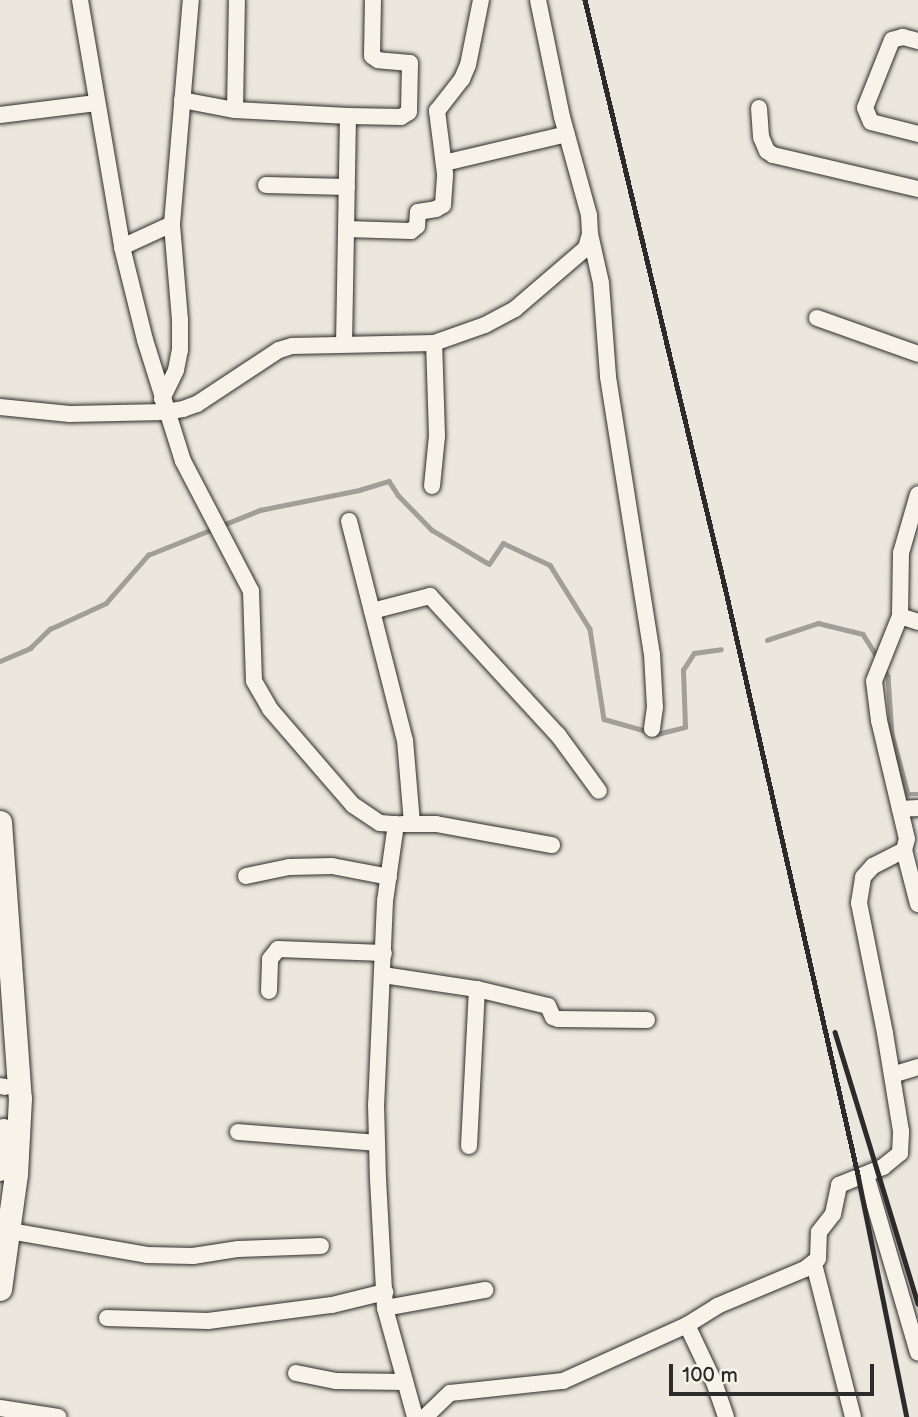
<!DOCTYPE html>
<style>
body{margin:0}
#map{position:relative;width:918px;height:1417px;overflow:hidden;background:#ebe7dd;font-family:"Balsamiq Sans",sans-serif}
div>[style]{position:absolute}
.stream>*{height:4.5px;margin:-2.25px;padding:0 2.25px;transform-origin:2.25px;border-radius:2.25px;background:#a29f98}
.roads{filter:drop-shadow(0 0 2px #2b2b2b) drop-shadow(0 0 2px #2b2b2b)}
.minor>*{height:16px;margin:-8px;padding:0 8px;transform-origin:8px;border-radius:8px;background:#f7f3e8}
.highway>*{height:23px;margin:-11.5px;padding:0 11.5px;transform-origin:11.5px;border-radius:11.5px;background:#f7f3e8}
.rail>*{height:4.5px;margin:-2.25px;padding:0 2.25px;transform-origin:2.25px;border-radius:2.25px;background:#2b2b2b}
span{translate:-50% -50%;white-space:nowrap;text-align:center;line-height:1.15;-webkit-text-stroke:5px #f7f3e8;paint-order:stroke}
.scale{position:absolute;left:669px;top:1364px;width:205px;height:32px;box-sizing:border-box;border:4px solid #2b2b2b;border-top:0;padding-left:9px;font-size:21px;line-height:24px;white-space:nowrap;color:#2b2b2b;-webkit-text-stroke:5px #f7f3e8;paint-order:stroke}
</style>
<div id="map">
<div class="stream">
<div style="left:767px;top:640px;width:54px;rotate:-18.4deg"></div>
<div style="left:818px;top:623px;width:46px;rotate:13.7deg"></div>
<div style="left:863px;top:634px;width:28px;rotate:58deg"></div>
<div style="left:0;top:661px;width:33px;rotate:-23deg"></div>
<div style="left:30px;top:648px;width:28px;rotate:-44deg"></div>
<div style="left:50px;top:629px;width:62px;rotate:-24.9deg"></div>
<div style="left:106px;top:603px;width:64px;rotate:-48.8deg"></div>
<div style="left:148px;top:555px;width:121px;rotate:-21.9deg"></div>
<div style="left:260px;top:510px;width:101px;rotate:-11.4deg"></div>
<div style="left:359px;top:490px;width:31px;rotate:-17deg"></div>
<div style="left:389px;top:481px;width:17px;rotate:57deg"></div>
<div style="left:398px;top:495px;width:49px;rotate:45.8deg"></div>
<div style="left:432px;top:530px;width:66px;rotate:30.8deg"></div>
<div style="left:489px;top:564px;width:25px;rotate:-56deg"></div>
<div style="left:503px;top:543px;width:52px;rotate:25.1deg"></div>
<div style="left:550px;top:565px;width:75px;rotate:58deg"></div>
<div style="left:590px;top:629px;width:91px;rotate:81.2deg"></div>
<div style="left:604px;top:719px;width:55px;rotate:15.8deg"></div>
<div style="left:657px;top:734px;width:29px;rotate:-14deg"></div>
<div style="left:685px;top:727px;width:57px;rotate:-92deg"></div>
<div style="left:683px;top:670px;width:20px;rotate:-57deg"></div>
<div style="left:694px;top:653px;width:27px;rotate:-8deg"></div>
<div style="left:884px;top:669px;width:8px;rotate:60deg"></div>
<div style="left:888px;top:676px;width:58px;rotate:86.1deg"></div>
<div style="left:892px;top:734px;width:62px;rotate:75.1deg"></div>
<div style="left:908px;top:794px;width:10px"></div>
</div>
<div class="roads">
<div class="minor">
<div style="left:80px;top:0;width:251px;rotate:80.3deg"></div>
<div style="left:122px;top:247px;width:96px;rotate:76.1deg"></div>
<div style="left:145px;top:340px;width:127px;rotate:72.6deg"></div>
<div style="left:183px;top:461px;width:147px;rotate:62.4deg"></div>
<div style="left:251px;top:591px;width:90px;rotate:88.1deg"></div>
<div style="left:254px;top:681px;width:32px;rotate:60deg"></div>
<div style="left:270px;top:709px;width:127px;rotate:49.2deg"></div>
<div style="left:353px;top:805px;width:32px;rotate:34deg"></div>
<div style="left:380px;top:823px;width:16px;rotate:4deg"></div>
<div style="left:396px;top:824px;width:78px;rotate:98.1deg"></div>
<div style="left:385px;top:901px;width:203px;rotate:92.5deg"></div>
<div style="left:376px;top:1104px;width:75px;rotate:88.5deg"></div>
<div style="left:378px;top:1179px;width:129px;rotate:86.9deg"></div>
<div style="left:385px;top:1308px;width:113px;rotate:74.6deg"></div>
<div style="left:918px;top:41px;width:16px;rotate:-165deg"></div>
<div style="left:903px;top:37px;width:11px;rotate:165deg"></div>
<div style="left:892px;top:40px;width:73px;rotate:111.7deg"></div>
<div style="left:865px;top:108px;width:15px;rotate:67deg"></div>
<div style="left:871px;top:122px;width:49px;rotate:14.3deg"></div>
<div style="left:182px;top:100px;width:54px;rotate:10.7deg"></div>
<div style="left:235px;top:110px;width:113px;rotate:3deg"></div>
<div style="left:348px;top:116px;width:228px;rotate:91deg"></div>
<div style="left:759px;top:108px;width:29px;rotate:86deg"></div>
<div style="left:761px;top:137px;width:15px;rotate:67deg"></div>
<div style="left:767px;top:151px;width:7px;rotate:34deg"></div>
<div style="left:773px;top:155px;width:149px;rotate:13.2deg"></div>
<div style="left:235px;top:110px;width:110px;rotate:-89deg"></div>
<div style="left:0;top:115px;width:97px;rotate:-7.1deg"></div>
<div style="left:348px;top:116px;width:53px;rotate:1.1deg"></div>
<div style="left:401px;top:117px;width:9px;rotate:-32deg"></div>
<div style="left:409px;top:112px;width:49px;rotate:-88.8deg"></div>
<div style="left:410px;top:63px;width:32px;rotate:-175deg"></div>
<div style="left:378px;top:60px;width:7px;rotate:-146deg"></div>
<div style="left:372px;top:56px;width:56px;rotate:-89deg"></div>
<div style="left:444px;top:163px;width:126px;rotate:-13.3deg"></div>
<div style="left:266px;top:185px;width:81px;rotate:1.4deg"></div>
<div style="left:346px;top:229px;width:65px;rotate:1.8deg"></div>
<div style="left:411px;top:231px;width:8px;rotate:-40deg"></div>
<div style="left:417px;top:226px;width:14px;rotate:-86deg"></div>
<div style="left:418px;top:212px;width:18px;rotate:-9deg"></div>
<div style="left:436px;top:209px;width:8px;rotate:-30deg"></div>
<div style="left:443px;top:205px;width:31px;rotate:-86deg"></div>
<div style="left:445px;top:174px;width:64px;rotate:-97.2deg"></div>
<div style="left:437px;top:111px;width:41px;rotate:-52deg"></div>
<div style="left:462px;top:79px;width:15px;rotate:-67deg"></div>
<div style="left:468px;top:65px;width:66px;rotate:-78.7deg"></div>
<div style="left:590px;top:234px;width:50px;rotate:77.3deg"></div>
<div style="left:601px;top:283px;width:94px;rotate:85.7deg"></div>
<div style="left:608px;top:377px;width:280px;rotate:81deg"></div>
<div style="left:652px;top:654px;width:53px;rotate:86.8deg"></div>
<div style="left:655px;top:707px;width:22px;rotate:98deg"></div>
<div style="left:122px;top:247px;width:55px;rotate:-24.7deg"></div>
<div style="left:172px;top:224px;width:225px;rotate:-85.2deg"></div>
<div style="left:817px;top:318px;width:107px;rotate:19.6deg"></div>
<div style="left:162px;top:399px;width:32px;rotate:-64deg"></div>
<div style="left:176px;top:370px;width:20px;rotate:-79deg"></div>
<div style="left:180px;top:350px;width:30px;rotate:-90deg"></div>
<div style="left:180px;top:320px;width:96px;rotate:-94.8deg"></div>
<div style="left:0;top:407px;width:70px;rotate:5.7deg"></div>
<div style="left:70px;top:414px;width:95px;rotate:-1.2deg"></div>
<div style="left:165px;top:412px;width:18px;rotate:-9deg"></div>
<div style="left:183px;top:409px;width:15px;rotate:-20deg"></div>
<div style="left:197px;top:404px;width:98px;rotate:-33.4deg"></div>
<div style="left:279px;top:350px;width:14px;rotate:-17deg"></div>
<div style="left:292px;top:346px;width:142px;rotate:-1.2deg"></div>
<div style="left:434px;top:343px;width:54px;rotate:-19.4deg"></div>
<div style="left:485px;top:325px;width:34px;rotate:-28deg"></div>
<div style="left:515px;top:309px;width:94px;rotate:-40.7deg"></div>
<div style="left:586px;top:248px;width:15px;rotate:-74deg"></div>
<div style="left:590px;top:234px;width:19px;rotate:-93deg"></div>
<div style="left:589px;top:215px;width:102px;rotate:-105.4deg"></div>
<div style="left:562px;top:117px;width:119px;rotate:-101.6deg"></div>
<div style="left:432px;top:486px;width:50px;rotate:-84.3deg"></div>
<div style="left:437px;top:436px;width:93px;rotate:-91.8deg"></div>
<div style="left:349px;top:521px;width:226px;rotate:75.7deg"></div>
<div style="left:405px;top:740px;width:84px;rotate:85.2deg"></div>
<div style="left:372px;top:611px;width:60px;rotate:-14.5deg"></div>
<div style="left:430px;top:596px;width:189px;rotate:47.4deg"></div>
<div style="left:558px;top:735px;width:69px;rotate:53.8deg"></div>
<div style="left:900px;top:616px;width:19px;rotate:18deg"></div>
<div style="left:900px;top:809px;width:18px;rotate:-3deg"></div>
<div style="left:402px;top:824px;width:34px"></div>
<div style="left:436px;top:824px;width:118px;rotate:10.3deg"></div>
<div style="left:904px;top:850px;width:56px;rotate:75.5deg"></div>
<div style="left:246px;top:876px;width:44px;rotate:-11.8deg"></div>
<div style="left:289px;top:867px;width:43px;rotate:-1.3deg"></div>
<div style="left:332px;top:866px;width:58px;rotate:10.9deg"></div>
<div style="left:383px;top:975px;width:95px;rotate:8.5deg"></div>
<div style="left:477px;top:989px;width:73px;rotate:13.5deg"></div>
<div style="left:548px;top:1006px;width:12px;rotate:66deg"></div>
<div style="left:553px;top:1017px;width:5px;rotate:22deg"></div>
<div style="left:558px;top:1019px;width:89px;rotate:0.6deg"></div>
<div style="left:269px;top:991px;width:32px;rotate:-88deg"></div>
<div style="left:270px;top:959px;width:13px;rotate:-51deg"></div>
<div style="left:278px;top:949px;width:106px;rotate:2.2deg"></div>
<div style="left:892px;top:1075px;width:27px;rotate:-17deg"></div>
<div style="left:0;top:1086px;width:5px;rotate:11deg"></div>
<div style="left:238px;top:1132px;width:139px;rotate:4.5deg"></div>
<div style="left:469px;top:1146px;width:157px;rotate:-87.1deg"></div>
<div style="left:866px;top:1175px;width:185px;rotate:73.7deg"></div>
<div style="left:10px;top:1231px;width:139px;rotate:9.9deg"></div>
<div style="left:147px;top:1255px;width:46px;rotate:1.2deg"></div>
<div style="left:193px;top:1256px;width:46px;rotate:-8.8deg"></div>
<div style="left:238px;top:1249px;width:83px;rotate:-2.1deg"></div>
<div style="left:814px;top:1264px;width:158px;rotate:75.7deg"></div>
<div style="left:385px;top:1308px;width:102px;rotate:-10.2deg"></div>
<div style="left:107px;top:1318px;width:101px;rotate:1.7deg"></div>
<div style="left:208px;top:1321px;width:125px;rotate:-7.4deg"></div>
<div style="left:332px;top:1305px;width:55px;rotate:-13.8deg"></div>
<div style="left:687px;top:1325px;width:63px;rotate:64.7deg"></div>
<div style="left:714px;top:1382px;width:37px;rotate:71deg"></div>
<div style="left:296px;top:1373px;width:41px;rotate:11.3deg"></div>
<div style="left:336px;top:1381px;width:68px;rotate:0.8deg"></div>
<div style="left:0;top:1408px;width:59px;rotate:8.8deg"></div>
<div style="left:425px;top:1417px;width:35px;rotate:-44deg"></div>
<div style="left:450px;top:1393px;width:114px;rotate:-6.1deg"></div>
<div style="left:563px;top:1381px;width:136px;rotate:-24.3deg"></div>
<div style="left:687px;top:1325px;width:36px;rotate:-32deg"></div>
<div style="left:717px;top:1306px;width:95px;rotate:-22.8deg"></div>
<div style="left:805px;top:1269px;width:16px;rotate:-38deg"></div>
<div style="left:818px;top:1259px;width:27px;rotate:-88deg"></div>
<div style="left:819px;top:1232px;width:23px;rotate:-52deg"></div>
<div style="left:833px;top:1214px;width:30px;rotate:-78deg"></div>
<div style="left:839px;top:1185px;width:48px;rotate:-22.2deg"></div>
<div style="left:883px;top:1167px;width:22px;rotate:-39deg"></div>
<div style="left:900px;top:1153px;width:22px;rotate:-87deg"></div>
<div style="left:901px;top:1131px;width:99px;rotate:-99.3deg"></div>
<div style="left:885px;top:1033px;width:133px;rotate:-101.3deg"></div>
<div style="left:859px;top:903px;width:26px;rotate:-81deg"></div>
<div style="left:863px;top:877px;width:15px;rotate:-48deg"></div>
<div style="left:873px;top:866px;width:35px;rotate:-27deg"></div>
<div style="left:904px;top:850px;width:11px;rotate:-75deg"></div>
<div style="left:907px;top:839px;width:121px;rotate:-103.3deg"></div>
<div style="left:879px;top:721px;width:40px;rotate:-97.1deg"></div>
<div style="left:874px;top:681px;width:70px;rotate:-68.2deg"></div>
<div style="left:900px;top:616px;width:63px;rotate:-89.1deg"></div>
<div style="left:901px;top:553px;width:61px;rotate:-73.9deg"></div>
</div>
<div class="highway">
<div style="left:0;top:822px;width:277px;rotate:85.9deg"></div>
<div style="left:20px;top:1098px;width:76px;rotate:93deg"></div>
<div style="left:16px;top:1174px;width:116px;rotate:97.9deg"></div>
<div style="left:0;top:1169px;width:39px;rotate:-86deg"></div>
</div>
</div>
<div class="rail">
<div style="left:585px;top:0;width:603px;rotate:76.59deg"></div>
<div style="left:725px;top:587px;width:603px;rotate:77.25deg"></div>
<div style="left:858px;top:1175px;width:247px;rotate:78.6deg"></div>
<div style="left:835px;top:1032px;width:284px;rotate:73deg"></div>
</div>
<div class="scale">100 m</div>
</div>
